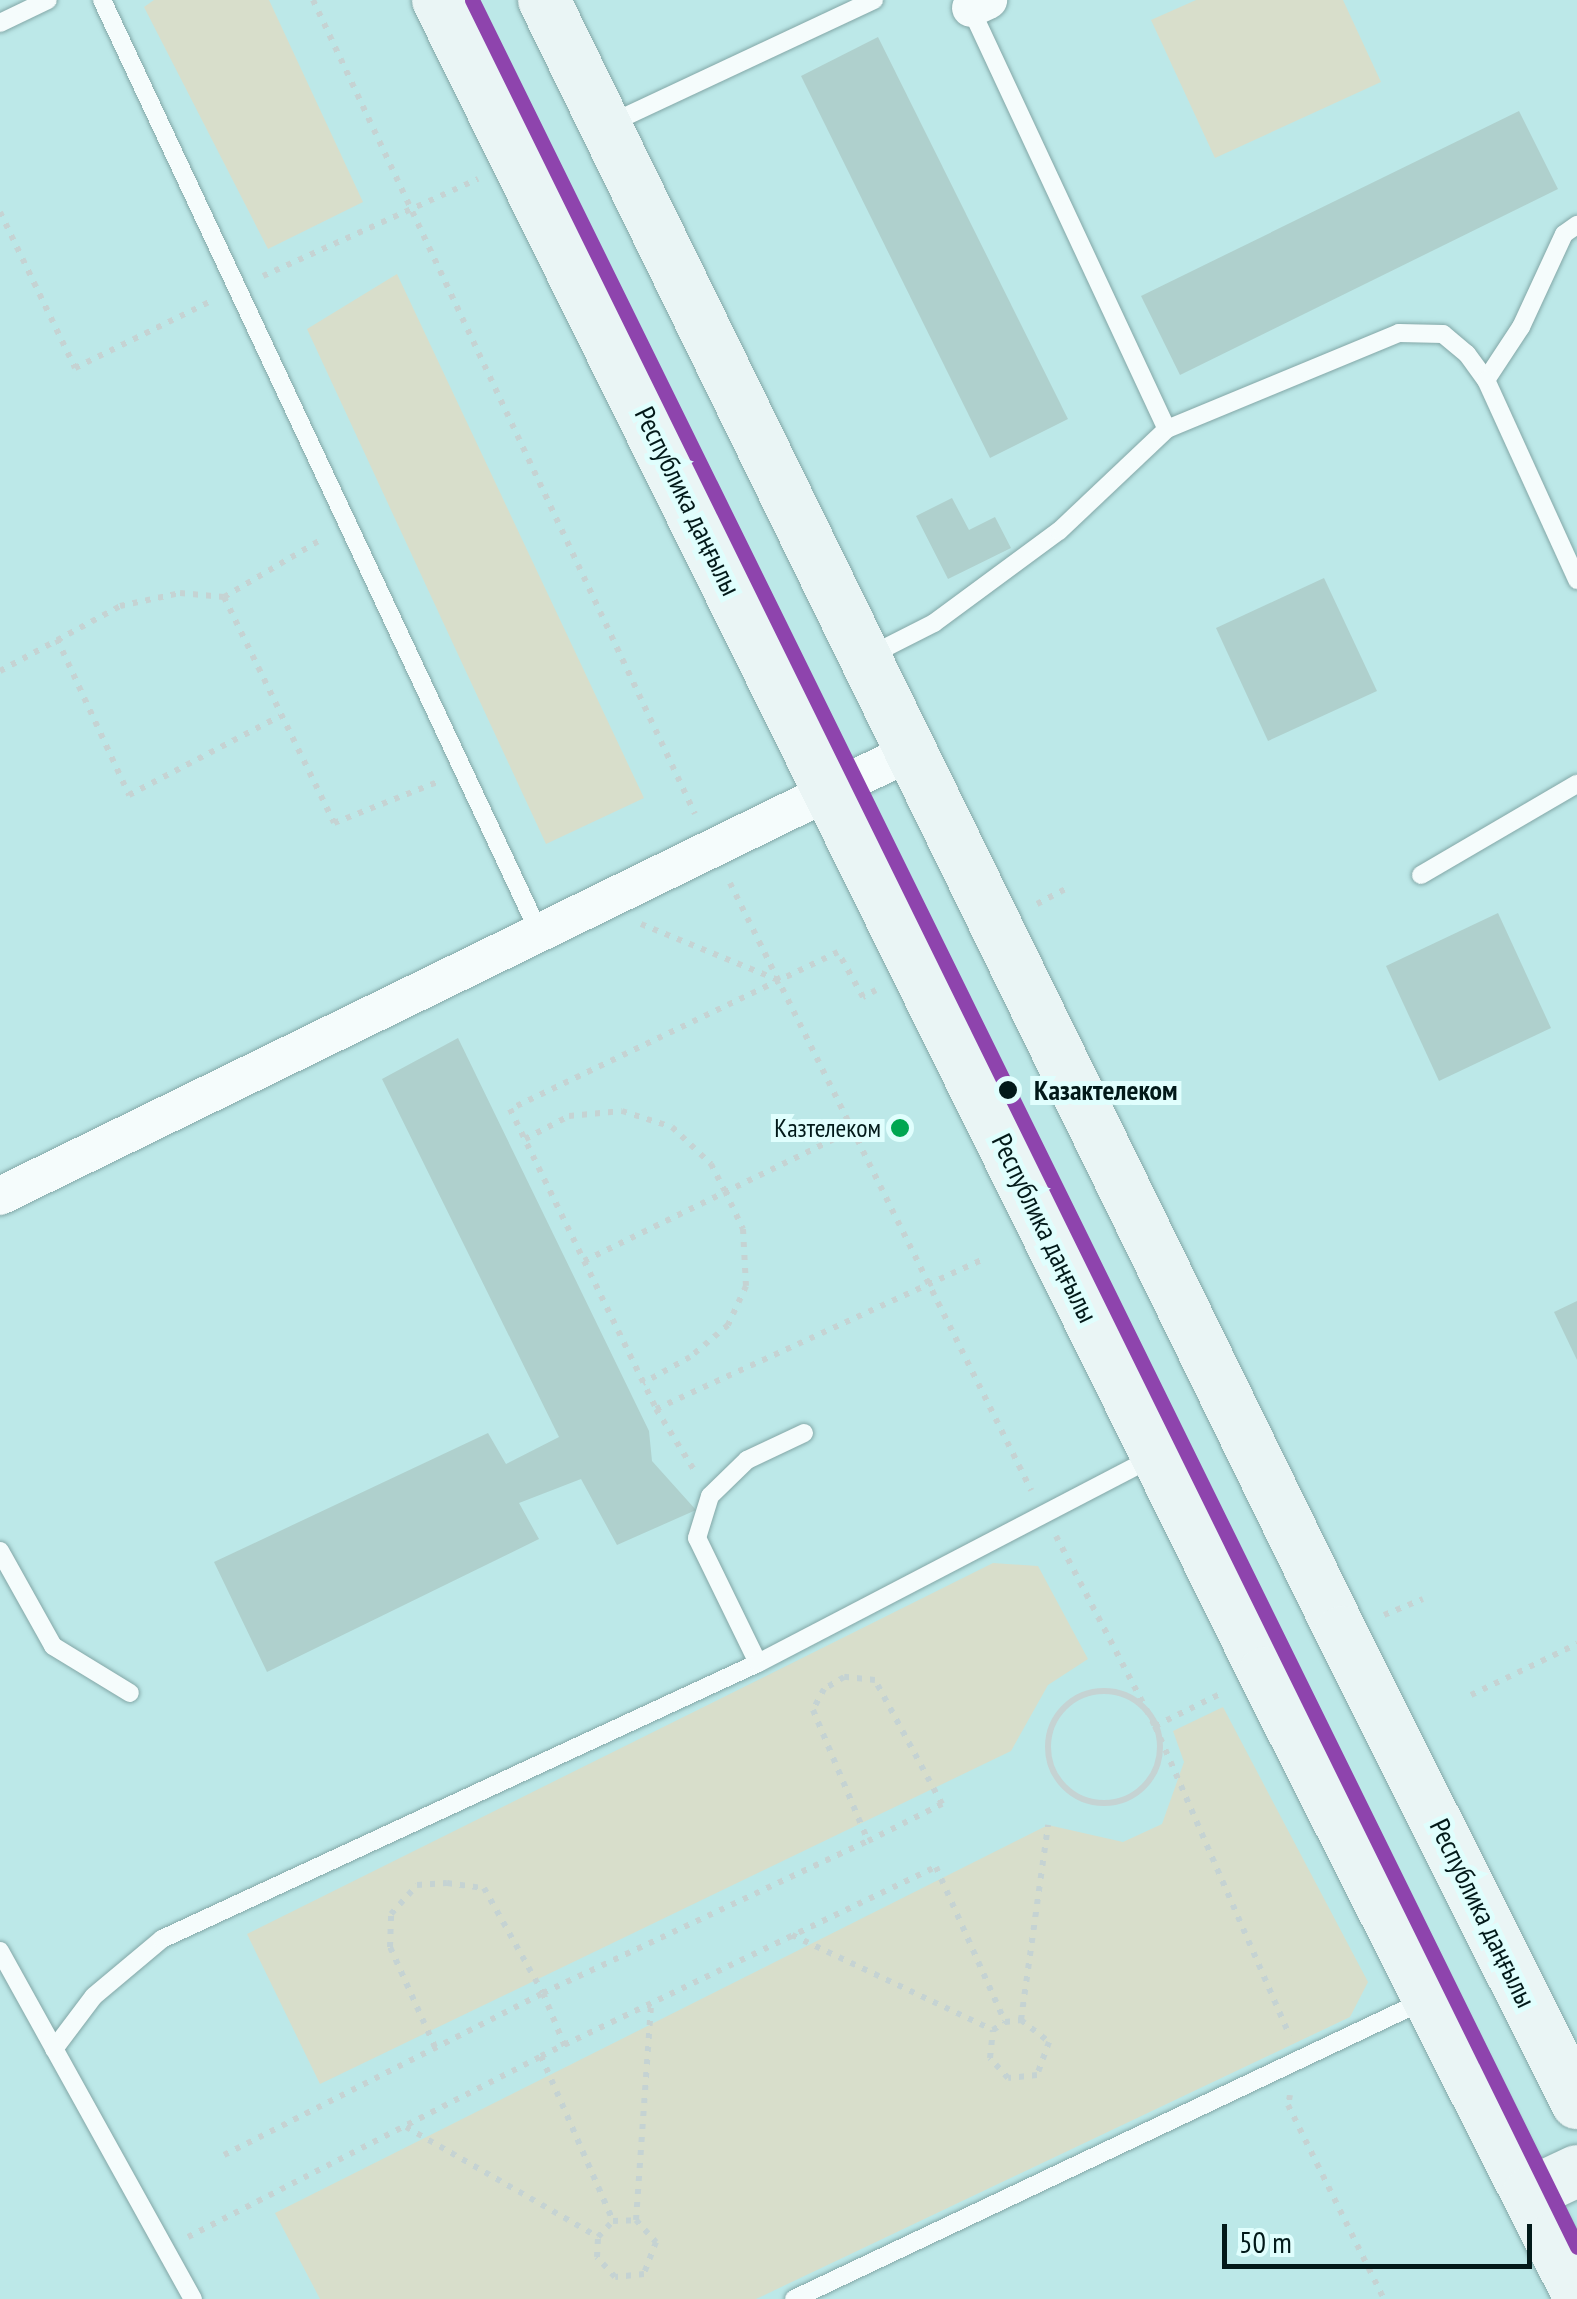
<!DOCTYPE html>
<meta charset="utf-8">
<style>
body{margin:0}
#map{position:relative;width:1577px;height:2299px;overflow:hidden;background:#bce8e8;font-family:"PT Sans Narrow",sans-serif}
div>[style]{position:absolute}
.green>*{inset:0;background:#d8decb}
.building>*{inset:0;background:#afd0cd}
.path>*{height:6px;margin-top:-3px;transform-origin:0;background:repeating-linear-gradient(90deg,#c5d3d3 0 5px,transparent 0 13px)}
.path>.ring{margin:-3px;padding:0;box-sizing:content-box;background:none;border:6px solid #c5d3d3;border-radius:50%}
.roads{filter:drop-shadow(0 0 2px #83a7a7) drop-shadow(0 0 2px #83a7a7)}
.lane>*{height:18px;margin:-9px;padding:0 9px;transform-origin:9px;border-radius:9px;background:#f5fcfc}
.street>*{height:38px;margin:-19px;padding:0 19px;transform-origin:19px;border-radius:19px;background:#f5fcfc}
.secondary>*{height:52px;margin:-26px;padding:0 26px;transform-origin:26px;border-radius:26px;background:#eaf5f5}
.tram-1>*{height:15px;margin:-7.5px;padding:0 7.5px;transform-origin:7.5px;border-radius:7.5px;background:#8e44ad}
.dots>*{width:28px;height:28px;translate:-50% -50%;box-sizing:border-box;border:5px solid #e0fefd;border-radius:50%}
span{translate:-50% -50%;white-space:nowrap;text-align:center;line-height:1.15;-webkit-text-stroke:10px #e0fefd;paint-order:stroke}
.bus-label{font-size:26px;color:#021919}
.right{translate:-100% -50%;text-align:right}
.street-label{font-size:28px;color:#021919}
.stop-label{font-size:28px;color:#021919;font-weight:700}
.left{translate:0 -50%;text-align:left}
.scale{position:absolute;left:1222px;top:2224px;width:310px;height:45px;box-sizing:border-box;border:5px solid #021919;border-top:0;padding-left:12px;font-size:30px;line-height:35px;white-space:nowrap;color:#021919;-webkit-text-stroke:8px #e0fefd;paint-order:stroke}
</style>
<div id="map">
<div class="green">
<div style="clip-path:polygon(154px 0,269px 0,363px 202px,268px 249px,144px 7px)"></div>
<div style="clip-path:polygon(1196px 0,1343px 0,1381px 82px,1215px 158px,1151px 20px)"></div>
<div style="clip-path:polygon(397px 274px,644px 798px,546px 844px,307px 329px)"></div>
<div style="clip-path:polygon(993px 1563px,1038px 1566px,1088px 1659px,1048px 1685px,1011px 1751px,320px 2084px,247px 1934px)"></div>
<div style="clip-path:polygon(1223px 1707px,1368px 1982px,1350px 2017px,756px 2299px,320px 2299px,275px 2213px,1048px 1825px,1123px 1842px,1162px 1824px,1184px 1762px,1173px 1731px)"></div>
</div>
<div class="building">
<div style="clip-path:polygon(878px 37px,1068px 419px,990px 458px,801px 76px)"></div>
<div style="clip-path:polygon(1519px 111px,1558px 189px,1180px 375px,1141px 296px)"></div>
<div style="clip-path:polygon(952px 498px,969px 530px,995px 517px,1011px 548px,948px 579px,916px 516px)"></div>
<div style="clip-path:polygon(1324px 578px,1377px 691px,1268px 741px,1216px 628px)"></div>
<div style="clip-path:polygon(1498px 913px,1551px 1028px,1439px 1081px,1386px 966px)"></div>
<div style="clip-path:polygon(458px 1038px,649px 1431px,652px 1461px,696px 1510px,617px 1545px,581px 1479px,519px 1503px,539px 1539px,267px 1672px,214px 1562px,488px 1433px,506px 1464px,559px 1437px,382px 1079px)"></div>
<div style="clip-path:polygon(1577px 1301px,1577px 1360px,1554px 1312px)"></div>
</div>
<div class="path">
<div style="left:313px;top:0;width:899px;rotate:64.86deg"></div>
<div style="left:0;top:212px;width:173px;rotate:64.3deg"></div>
<div style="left:75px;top:368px;width:152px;rotate:-26.2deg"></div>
<div style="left:263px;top:276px;width:236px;rotate:-24.3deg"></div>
<div style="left:224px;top:597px;width:114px;rotate:-30.6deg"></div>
<div style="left:57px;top:639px;width:172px;rotate:65.2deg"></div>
<div style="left:129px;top:795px;width:170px;rotate:-27.6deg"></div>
<div style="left:0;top:671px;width:136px;rotate:-28.4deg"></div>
<div style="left:120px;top:606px;width:61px;rotate:-12.2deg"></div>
<div style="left:180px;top:593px;width:44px;rotate:5.2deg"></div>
<div style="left:224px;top:597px;width:251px;rotate:64deg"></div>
<div style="left:334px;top:823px;width:114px;rotate:-21.6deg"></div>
<div style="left:730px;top:883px;width:678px;rotate:63.62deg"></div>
<div style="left:1037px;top:904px;width:34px;rotate:-28deg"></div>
<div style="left:641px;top:924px;width:148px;rotate:22.2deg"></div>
<div style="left:876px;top:990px;width:15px;rotate:152deg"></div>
<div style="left:863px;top:997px;width:51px;rotate:-119.1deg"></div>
<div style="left:838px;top:952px;width:364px;rotate:154.4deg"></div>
<div style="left:510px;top:1109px;width:334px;rotate:64deg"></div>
<div style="left:656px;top:1409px;width:358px;rotate:-24.6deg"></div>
<div style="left:525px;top:1139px;width:50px;rotate:-27.6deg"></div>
<div style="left:569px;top:1116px;width:53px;rotate:-5.4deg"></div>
<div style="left:622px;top:1111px;width:52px;rotate:17.7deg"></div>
<div style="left:672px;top:1127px;width:54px;rotate:43.5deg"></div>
<div style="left:711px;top:1164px;width:30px;rotate:63deg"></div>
<div style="left:725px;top:1191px;width:42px;rotate:64.7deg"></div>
<div style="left:743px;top:1229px;width:57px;rotate:87deg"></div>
<div style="left:746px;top:1286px;width:43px;rotate:114.8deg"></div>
<div style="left:728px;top:1325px;width:50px;rotate:139.9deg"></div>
<div style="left:690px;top:1357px;width:54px;rotate:151deg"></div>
<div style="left:584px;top:1261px;width:298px;rotate:-26deg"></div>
<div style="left:656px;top:1409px;width:75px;rotate:58deg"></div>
<div style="left:1056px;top:1536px;width:214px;rotate:62.5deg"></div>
<div style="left:1155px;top:1726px;width:338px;rotate:66.5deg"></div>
<div style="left:1384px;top:1615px;width:42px;rotate:-22.3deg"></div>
<div class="ring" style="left:1048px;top:1691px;width:106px;height:106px"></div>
<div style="left:1471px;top:1695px;width:118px;rotate:-25.7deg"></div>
<div style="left:1155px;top:1726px;width:75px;rotate:-26.2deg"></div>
<div style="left:792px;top:1935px;width:222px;rotate:25.3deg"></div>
<div style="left:1021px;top:2020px;width:197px;rotate:-82.1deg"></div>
<div style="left:435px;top:2047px;width:110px;rotate:-114.2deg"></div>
<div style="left:390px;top:1947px;width:33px;rotate:-88deg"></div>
<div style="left:391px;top:1914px;width:39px;rotate:-48deg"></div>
<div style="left:417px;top:1885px;width:30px;rotate:-4deg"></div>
<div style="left:447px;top:1883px;width:37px;rotate:8deg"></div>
<div style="left:484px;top:1888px;width:120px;rotate:60.7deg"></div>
<div style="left:543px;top:1993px;width:58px;rotate:67.8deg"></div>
<div style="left:541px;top:2056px;width:180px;rotate:66.4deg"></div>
<div style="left:613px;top:2221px;width:23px;rotate:-2deg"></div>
<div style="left:636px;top:2220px;width:30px;rotate:48deg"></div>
<div style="left:656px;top:2242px;width:34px;rotate:111deg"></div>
<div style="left:644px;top:2274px;width:29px;rotate:174deg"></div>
<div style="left:615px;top:2277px;width:27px;rotate:-132deg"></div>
<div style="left:597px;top:2257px;width:20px;rotate:-87deg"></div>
<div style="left:598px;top:2237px;width:22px;rotate:-47deg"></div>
<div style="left:1290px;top:2095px;width:10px;rotate:101deg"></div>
<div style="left:1288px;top:2105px;width:216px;rotate:63.7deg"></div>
<div style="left:406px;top:2127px;width:221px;rotate:29.8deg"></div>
<div style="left:224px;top:2155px;width:358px;rotate:-26.9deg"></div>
<div style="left:543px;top:1993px;width:359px;rotate:-25.1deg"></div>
<div style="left:868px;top:1841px;width:83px;rotate:-26.6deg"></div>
<div style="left:942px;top:1804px;width:141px;rotate:-118.4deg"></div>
<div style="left:875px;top:1680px;width:31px;rotate:-174deg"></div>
<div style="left:844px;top:1677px;width:23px;rotate:149deg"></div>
<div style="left:824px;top:1689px;width:24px;rotate:118deg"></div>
<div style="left:813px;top:1710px;width:142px;rotate:67.2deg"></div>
<div style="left:636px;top:2220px;width:217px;rotate:-86deg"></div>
<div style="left:188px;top:2237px;width:397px;rotate:-27.1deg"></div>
<div style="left:541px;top:2056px;width:438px;rotate:-25.6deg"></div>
<div style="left:936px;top:1867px;width:170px;rotate:66deg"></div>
<div style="left:1005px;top:2022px;width:16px;rotate:-7deg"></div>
<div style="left:1021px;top:2020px;width:36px;rotate:38deg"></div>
<div style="left:1049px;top:2042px;width:35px;rotate:110deg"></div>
<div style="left:1037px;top:2075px;width:29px;rotate:174deg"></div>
<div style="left:1008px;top:2078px;width:27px;rotate:-132deg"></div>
<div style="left:990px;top:2058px;width:28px;rotate:-84deg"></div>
<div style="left:993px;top:2030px;width:14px;rotate:-34deg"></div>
</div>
<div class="roads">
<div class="lane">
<div style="left:102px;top:0;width:1029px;rotate:64.88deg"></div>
<div style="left:969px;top:5px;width:468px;rotate:65deg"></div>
<div style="left:0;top:23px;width:53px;rotate:-25.6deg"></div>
<div style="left:607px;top:125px;width:295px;rotate:-25.1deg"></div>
<div style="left:1486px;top:380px;width:64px;rotate:-56.6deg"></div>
<div style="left:1521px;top:327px;width:102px;rotate:-65.2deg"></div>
<div style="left:1564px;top:234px;width:16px;rotate:-35deg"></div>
<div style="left:869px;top:656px;width:73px;rotate:-26.9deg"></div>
<div style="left:934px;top:623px;width:155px;rotate:-36.4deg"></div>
<div style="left:1059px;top:531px;width:149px;rotate:-43.4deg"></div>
<div style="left:1167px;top:429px;width:251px;rotate:-22.5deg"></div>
<div style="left:1399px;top:333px;width:44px;rotate:1.3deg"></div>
<div style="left:1443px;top:334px;width:31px;rotate:40deg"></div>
<div style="left:1467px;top:354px;width:32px;rotate:54deg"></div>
<div style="left:1486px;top:380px;width:220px;rotate:65.5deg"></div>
<div style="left:1421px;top:875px;width:181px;rotate:-30.3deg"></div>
<div style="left:0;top:1551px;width:109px;rotate:60.8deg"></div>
<div style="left:53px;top:1646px;width:90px;rotate:31.4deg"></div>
<div style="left:758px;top:1663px;width:139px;rotate:-116deg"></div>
<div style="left:697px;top:1538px;width:44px;rotate:-72.8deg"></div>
<div style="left:710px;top:1496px;width:52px;rotate:-44.2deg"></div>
<div style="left:747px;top:1460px;width:63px;rotate:-25.3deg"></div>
<div style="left:0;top:1951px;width:398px;rotate:61deg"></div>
<div style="left:54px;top:2049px;width:66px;rotate:-53deg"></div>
<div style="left:94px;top:1996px;width:89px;rotate:-40deg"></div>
<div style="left:162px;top:1939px;width:657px;rotate:-24.85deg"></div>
<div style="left:758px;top:1663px;width:443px;rotate:-27.5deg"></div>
<div style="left:794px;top:2299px;width:698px;rotate:-25.35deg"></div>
</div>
<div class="street">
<div style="left:971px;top:8px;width:19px;rotate:-25deg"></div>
<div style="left:0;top:1196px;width:1013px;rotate:-26.01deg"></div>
</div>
<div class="secondary">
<div style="left:438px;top:0;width:1866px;rotate:63.72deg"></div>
<div style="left:1264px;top:1673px;width:694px;rotate:63.18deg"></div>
<div style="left:544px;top:0;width:1816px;rotate:63.97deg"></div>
<div style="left:1341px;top:1632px;width:527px;rotate:63.39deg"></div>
<div style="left:1528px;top:2194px;width:54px;rotate:-25.1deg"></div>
</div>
</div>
<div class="tram-1">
<div style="left:472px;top:0;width:2504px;rotate:63.81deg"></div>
</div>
<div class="dots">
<div style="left:1008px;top:1090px;background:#021919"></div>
<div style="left:900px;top:1128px;background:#00a651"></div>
</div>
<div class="bus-label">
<span class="right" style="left:881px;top:1128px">Казтелеком</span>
</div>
<div class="street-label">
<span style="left:688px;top:501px;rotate:64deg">Республика даңғылы</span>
<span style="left:1045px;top:1228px;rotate:64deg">Республика даңғылы</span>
<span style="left:1483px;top:1913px;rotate:64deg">Республика даңғылы</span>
</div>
<div class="stop-label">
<span class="left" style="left:1034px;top:1090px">Казактелеком</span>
</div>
<div class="scale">50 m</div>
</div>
